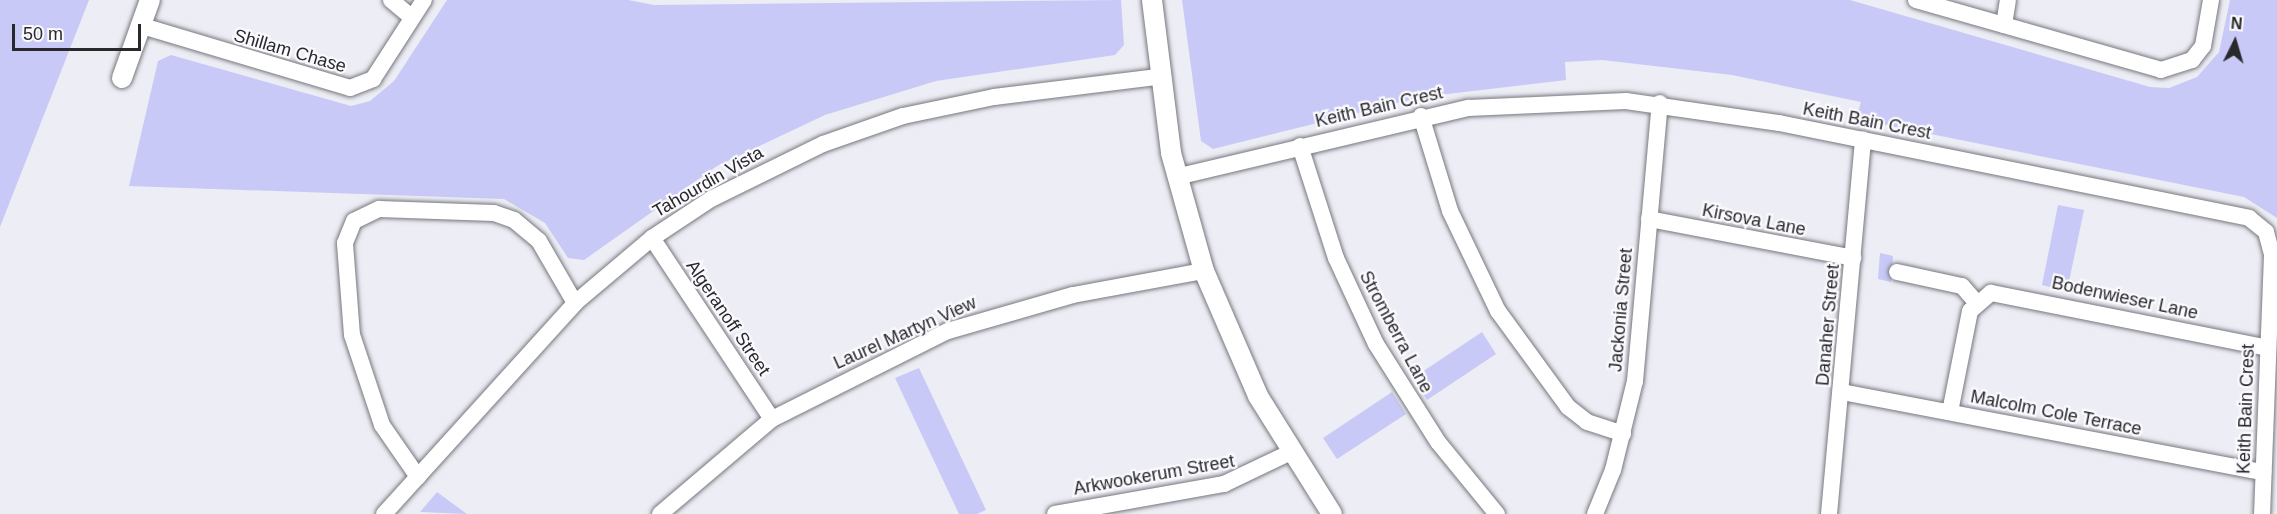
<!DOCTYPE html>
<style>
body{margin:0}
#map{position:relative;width:2277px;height:514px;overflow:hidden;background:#ededf5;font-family:Arial,sans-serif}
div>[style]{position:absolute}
.green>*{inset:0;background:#c9c9f7}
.roads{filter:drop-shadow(0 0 2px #77777e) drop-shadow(0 0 2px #77777e)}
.minor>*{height:16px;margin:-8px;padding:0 8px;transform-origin:8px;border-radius:8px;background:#fff}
.tertiary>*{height:20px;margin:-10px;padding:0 10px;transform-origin:10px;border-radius:10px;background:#fff}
span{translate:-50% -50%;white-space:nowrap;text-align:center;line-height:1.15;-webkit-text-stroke:4.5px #fafafe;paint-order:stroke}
.street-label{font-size:18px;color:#29292c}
.north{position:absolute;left:2205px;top:12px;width:60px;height:60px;-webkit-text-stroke:4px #fafafe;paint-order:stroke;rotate:5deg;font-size:16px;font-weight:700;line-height:24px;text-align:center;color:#29292c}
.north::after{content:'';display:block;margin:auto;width:21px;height:27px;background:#29292c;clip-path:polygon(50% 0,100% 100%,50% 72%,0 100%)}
.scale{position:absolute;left:12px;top:24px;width:129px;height:27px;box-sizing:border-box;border:3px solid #29292c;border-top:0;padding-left:8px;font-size:18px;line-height:21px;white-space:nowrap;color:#29292c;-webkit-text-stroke:4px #fafafe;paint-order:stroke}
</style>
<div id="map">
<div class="green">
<div style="clip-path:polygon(0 0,89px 0,0 227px)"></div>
<div style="clip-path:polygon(447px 0,628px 0,654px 5px,1121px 0,1124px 45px,1115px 55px,936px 81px,825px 115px,717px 166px,584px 260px,568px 258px,545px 223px,504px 199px,129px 186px,158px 61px,171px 55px,351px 106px,370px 101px,394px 81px)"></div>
<div style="clip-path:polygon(1182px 0,1850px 0,2150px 87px,2169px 88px,2197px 77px,2219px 52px,2230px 0,2277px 0,2277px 218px,2244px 197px,1856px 119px,1861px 102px,1732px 75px,1602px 60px,1565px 62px,1566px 80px,1422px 97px,1213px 149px,1201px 141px)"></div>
<div style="clip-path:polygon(2058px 205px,2084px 210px,2067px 291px,2042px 285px)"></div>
<div style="clip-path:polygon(1880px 253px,1893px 256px,1891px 282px,1878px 279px)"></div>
<div style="clip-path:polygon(1482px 332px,1496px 354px,1427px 400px,1413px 378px)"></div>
<div style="clip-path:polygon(919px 368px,986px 510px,977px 514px,959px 514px,895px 378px)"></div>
<div style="clip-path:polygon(1392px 392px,1406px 414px,1337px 459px,1323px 438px)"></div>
<div style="clip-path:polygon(437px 492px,467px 514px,420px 512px)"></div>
</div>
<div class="roads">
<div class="minor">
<div style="left:391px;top:0;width:26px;rotate:40deg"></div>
<div style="left:1916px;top:0;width:255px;rotate:15.9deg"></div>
<div style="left:2161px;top:70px;width:33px;rotate:-18deg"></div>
<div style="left:2192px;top:60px;width:18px;rotate:-52deg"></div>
<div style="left:2203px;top:46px;width:47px;rotate:-80.1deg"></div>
<div style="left:139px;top:25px;width:220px;rotate:16.6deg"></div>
<div style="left:350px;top:88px;width:25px;rotate:-21deg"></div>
<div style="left:373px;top:79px;width:94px;rotate:-57.2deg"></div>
<div style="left:2004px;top:25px;width:25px;rotate:-81deg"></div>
<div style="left:1421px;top:116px;width:99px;rotate:73deg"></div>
<div style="left:1450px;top:211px;width:111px;rotate:64.4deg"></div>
<div style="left:1498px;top:311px;width:119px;rotate:53.9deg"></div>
<div style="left:1568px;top:407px;width:24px;rotate:38deg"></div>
<div style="left:1587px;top:422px;width:38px;rotate:18deg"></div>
<div style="left:1300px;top:146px;width:118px;rotate:72.2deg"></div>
<div style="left:1336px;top:258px;width:95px;rotate:65.1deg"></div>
<div style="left:1376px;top:344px;width:116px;rotate:57.7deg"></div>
<div style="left:1438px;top:442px;width:93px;rotate:50.7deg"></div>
<div style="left:1176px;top:177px;width:300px;rotate:-13.3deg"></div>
<div style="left:1468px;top:108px;width:158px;rotate:-2.5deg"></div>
<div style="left:1626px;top:101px;width:155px;rotate:8.2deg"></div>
<div style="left:1779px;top:123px;width:480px;rotate:11.4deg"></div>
<div style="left:2249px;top:218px;width:22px;rotate:39deg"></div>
<div style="left:2266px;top:232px;width:24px;rotate:75deg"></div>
<div style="left:2272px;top:255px;width:259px;rotate:92.2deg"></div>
<div style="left:1649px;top:219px;width:208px;rotate:10.8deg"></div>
<div style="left:652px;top:238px;width:217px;rotate:56.5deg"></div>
<div style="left:1897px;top:272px;width:66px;rotate:12.2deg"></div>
<div style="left:1962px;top:286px;width:21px;rotate:49deg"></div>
<div style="left:1842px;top:392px;width:429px;rotate:10.8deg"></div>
<div style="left:1950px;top:412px;width:103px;rotate:-78.8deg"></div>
<div style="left:1970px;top:311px;width:28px;rotate:-41deg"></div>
<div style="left:1991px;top:293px;width:282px;rotate:11.2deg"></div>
<div style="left:418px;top:477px;width:63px;rotate:-124.7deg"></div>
<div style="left:382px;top:425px;width:95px;rotate:-108.4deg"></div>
<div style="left:352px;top:335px;width:92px;rotate:-94.4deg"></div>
<div style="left:345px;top:243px;width:24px;rotate:-68deg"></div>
<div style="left:354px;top:221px;width:28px;rotate:-26deg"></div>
<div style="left:379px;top:209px;width:115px;rotate:2deg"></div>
<div style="left:494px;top:213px;width:21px;rotate:19deg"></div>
<div style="left:514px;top:220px;width:33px;rotate:40deg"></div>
<div style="left:539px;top:241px;width:72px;rotate:59.9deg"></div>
<div style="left:384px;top:514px;width:285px;rotate:-47.8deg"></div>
<div style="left:575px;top:303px;width:101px;rotate:-40.2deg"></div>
<div style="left:652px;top:238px;width:71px;rotate:-33.5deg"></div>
<div style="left:711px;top:199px;width:125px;rotate:-26.2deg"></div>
<div style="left:823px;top:144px;width:85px;rotate:-19.3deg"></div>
<div style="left:903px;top:116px;width:93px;rotate:-11.8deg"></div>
<div style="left:994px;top:97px;width:165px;rotate:-7deg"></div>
<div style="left:660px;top:514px;width:147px;rotate:-40.3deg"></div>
<div style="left:772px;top:419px;width:197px;rotate:-26.6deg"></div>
<div style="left:948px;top:331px;width:130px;rotate:-16.1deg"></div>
<div style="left:1073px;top:295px;width:133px;rotate:-10.4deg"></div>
<div style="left:1055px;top:514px;width:172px;rotate:-10.1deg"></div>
<div style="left:1224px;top:484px;width:74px;rotate:-25.5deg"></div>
<div style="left:1595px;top:514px;width:48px;rotate:-67.8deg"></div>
<div style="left:1613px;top:470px;width:92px;rotate:-76.1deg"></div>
<div style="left:1635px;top:381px;width:279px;rotate:-84.9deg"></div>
<div style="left:1829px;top:514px;width:376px;rotate:-84.8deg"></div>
</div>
<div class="tertiary">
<div style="left:1152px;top:0;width:154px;rotate:82.9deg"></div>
<div style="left:1171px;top:153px;width:123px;rotate:74.4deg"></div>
<div style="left:1204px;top:271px;width:136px;rotate:66.6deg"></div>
<div style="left:1258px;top:396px;width:139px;rotate:57.9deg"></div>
<div style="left:122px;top:78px;width:83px;rotate:-70.3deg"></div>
</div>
</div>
<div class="street-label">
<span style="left:290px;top:51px;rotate:16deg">Shillam Chase</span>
<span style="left:1379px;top:107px;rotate:-13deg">Keith Bain Crest</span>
<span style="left:1867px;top:121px;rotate:11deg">Keith Bain Crest</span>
<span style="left:708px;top:182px;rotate:-30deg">Tahourdin Vista</span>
<span style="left:1754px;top:220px;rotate:11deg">Kirsova Lane</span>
<span style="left:2125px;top:298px;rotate:12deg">Bodenwieser Lane</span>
<span style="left:1621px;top:310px;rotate:-85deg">Jackonia Street</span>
<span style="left:728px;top:318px;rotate:56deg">Algeranoff Street</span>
<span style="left:1828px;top:325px;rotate:-85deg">Danaher Street</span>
<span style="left:1396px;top:332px;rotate:62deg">Stromberra Lane</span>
<span style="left:905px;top:333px;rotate:-24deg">Laurel Martyn View</span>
<span style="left:2246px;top:409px;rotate:-88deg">Keith Bain Crest</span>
<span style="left:2056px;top:413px;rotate:11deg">Malcolm Cole Terrace</span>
<span style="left:1154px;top:475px;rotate:-10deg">Arkwookerum Street</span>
</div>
<div class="north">N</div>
<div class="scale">50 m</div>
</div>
